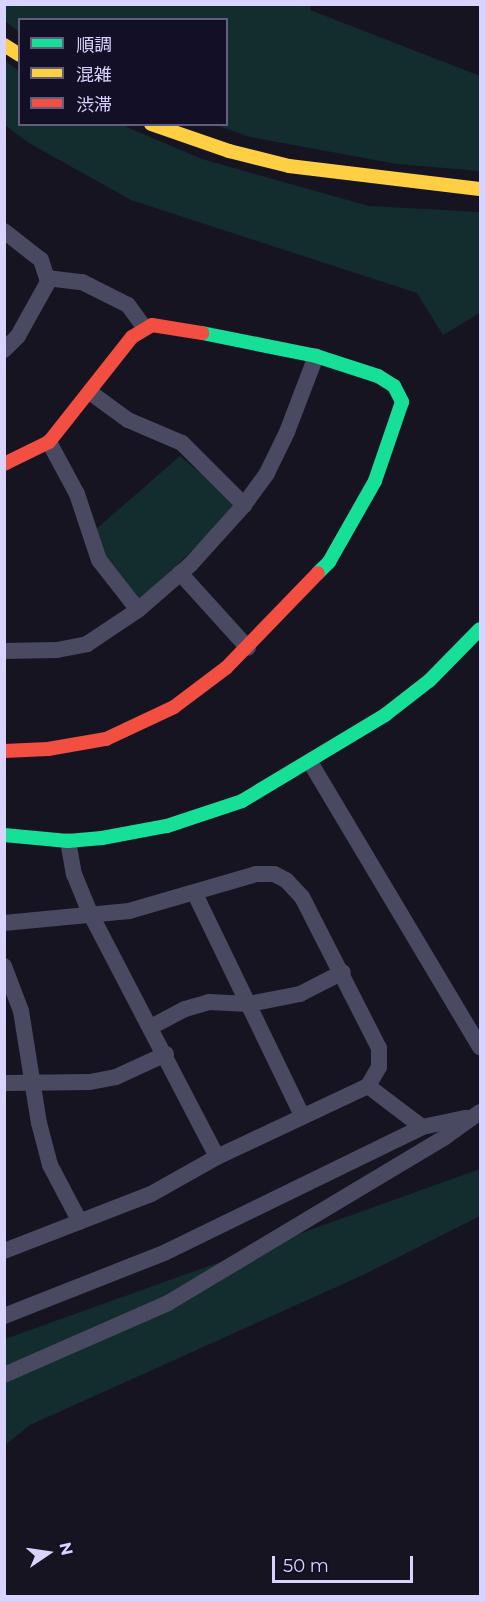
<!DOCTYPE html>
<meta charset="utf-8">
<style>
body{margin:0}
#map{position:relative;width:485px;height:1601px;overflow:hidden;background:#161421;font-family:Montserrat,"Noto Sans JP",sans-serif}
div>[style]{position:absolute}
.green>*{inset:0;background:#132c2d}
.street>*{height:16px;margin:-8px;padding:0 8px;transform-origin:8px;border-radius:8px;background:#4a4962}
.fast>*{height:14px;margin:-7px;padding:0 7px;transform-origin:7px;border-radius:7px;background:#16e098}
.slow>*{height:14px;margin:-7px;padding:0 7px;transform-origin:7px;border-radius:7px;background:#ffcf43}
.jam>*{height:14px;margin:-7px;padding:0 7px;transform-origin:7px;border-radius:7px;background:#f24e42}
span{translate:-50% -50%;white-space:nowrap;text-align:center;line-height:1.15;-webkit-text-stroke:4.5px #130f26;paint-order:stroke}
.frame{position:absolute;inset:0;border:6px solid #d9d4ff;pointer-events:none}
.legend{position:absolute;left:18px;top:18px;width:210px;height:108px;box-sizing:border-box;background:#130f26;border:2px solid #625e7d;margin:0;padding:8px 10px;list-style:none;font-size:18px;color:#d9d4ff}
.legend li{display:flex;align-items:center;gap:12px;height:30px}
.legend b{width:30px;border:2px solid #625e7d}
.north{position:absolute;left:18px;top:1523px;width:60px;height:60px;-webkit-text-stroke:4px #130f26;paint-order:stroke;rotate:77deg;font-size:16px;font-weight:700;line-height:24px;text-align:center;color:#d9d4ff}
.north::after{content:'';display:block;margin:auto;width:21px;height:27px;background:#d9d4ff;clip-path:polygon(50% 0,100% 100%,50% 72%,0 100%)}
.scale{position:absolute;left:272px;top:1556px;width:141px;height:27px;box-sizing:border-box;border:3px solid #d9d4ff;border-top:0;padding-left:8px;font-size:18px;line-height:21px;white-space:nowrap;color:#d9d4ff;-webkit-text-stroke:4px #130f26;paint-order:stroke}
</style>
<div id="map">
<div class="green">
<div style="clip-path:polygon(5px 4px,311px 5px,310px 10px,480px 76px,480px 171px,397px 164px,250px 137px,216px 125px,226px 124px,226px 20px,20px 20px,19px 32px,5px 21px)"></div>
<div style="clip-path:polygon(4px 60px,19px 71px,20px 124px,122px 125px,202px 159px,369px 206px,480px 212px,480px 313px,443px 335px,417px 293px,131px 200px,29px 143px,5px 125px)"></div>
<div style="clip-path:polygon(180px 456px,239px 506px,137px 603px,108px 564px,95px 530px)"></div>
<div style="clip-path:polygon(480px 1169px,480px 1216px,363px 1275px,30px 1425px,5px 1445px,5px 1339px)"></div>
</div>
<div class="street">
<div style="left:4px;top:231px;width:47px;rotate:38.1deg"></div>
<div style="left:41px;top:260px;width:23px;rotate:72deg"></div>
<div style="left:48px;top:282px;width:62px;rotate:119.1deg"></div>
<div style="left:18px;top:336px;width:20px;rotate:135deg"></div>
<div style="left:47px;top:278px;width:35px;rotate:7deg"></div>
<div style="left:82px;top:282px;width:51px;rotate:26.6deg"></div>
<div style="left:128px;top:305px;width:27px;rotate:54deg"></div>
<div style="left:91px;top:393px;width:46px;rotate:36.1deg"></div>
<div style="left:128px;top:420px;width:59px;rotate:23.1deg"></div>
<div style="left:182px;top:443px;width:88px;rotate:45deg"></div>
<div style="left:49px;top:442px;width:59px;rotate:61.7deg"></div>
<div style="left:77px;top:494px;width:70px;rotate:71.6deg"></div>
<div style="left:99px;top:560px;width:63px;rotate:52deg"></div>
<div style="left:180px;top:573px;width:101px;rotate:47.8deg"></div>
<div style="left:4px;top:651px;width:53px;rotate:-1.1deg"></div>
<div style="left:57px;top:650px;width:31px;rotate:-11deg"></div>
<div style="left:87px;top:644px;width:61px;rotate:-33.7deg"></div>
<div style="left:138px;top:610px;width:69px;rotate:-40.9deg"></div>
<div style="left:190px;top:565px;width:81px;rotate:-48deg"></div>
<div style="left:244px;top:505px;width:39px;rotate:-54deg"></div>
<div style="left:267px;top:473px;width:46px;rotate:-64deg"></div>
<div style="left:287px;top:432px;width:81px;rotate:-69.1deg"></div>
<div style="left:310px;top:762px;width:332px;rotate:59.2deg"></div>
<div style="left:68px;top:841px;width:34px;rotate:80deg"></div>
<div style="left:74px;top:874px;width:42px;rotate:67.7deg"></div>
<div style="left:90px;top:913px;width:275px;rotate:62.5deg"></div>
<div style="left:195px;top:894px;width:246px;rotate:64.2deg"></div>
<div style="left:4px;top:923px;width:126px;rotate:-5.5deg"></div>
<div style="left:129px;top:911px;width:132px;rotate:-16.2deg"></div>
<div style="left:256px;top:874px;width:18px"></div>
<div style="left:274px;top:874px;width:13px;rotate:27deg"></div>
<div style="left:286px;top:880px;width:23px;rotate:47deg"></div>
<div style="left:302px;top:897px;width:169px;rotate:63deg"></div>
<div style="left:379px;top:1048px;width:19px;rotate:90deg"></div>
<div style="left:379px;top:1067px;width:22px;rotate:120deg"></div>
<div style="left:368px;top:1086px;width:167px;rotate:154.8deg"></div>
<div style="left:217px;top:1157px;width:76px;rotate:150.7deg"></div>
<div style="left:151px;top:1194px;width:158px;rotate:158.8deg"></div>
<div style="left:4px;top:966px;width:48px;rotate:69.3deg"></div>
<div style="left:21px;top:1011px;width:113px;rotate:80.9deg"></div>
<div style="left:39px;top:1123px;width:43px;rotate:75.3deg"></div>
<div style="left:50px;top:1165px;width:64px;rotate:62.2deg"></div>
<div style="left:151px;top:1027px;width:38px;rotate:-28deg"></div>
<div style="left:185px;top:1009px;width:25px;rotate:-16deg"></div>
<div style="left:209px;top:1002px;width:40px;rotate:2.9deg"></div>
<div style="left:249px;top:1004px;width:52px;rotate:-11.1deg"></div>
<div style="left:300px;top:994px;width:48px;rotate:-27.1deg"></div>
<div style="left:4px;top:1083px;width:86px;rotate:-0.7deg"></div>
<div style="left:90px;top:1082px;width:26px;rotate:-11deg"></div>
<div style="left:116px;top:1077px;width:55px;rotate:-24.7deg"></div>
<div style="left:368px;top:1086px;width:68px;rotate:37.2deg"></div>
<div style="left:4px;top:1316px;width:172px;rotate:-21.5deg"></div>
<div style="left:164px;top:1253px;width:287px;rotate:-26deg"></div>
<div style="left:422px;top:1127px;width:45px;rotate:-11.6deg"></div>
<div style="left:4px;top:1375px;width:179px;rotate:-23.7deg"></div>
<div style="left:168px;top:1303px;width:323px;rotate:-30.9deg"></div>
<div style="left:445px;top:1137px;width:43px;rotate:-35.5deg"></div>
</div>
<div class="fast">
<div style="left:202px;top:333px;width:116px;rotate:11.4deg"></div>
<div style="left:316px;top:356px;width:65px;rotate:17.9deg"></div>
<div style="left:378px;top:376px;width:19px;rotate:32deg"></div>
<div style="left:394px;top:386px;width:18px;rotate:63deg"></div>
<div style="left:402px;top:402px;width:83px;rotate:108.9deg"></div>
<div style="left:375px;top:481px;width:93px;rotate:119.6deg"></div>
<div style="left:329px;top:562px;width:16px;rotate:135deg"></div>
<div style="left:4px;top:835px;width:64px;rotate:5.4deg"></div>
<div style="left:68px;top:841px;width:34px;rotate:-5deg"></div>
<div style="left:102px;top:838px;width:66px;rotate:-10.5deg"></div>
<div style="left:167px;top:826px;width:79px;rotate:-18.4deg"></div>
<div style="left:242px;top:801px;width:167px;rotate:-31deg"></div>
<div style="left:385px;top:715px;width:57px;rotate:-37.9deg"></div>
<div style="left:430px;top:680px;width:71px;rotate:-45.6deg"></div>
</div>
<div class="slow">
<div style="left:4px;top:45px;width:19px;rotate:32deg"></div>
<div style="left:151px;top:124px;width:83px;rotate:19.1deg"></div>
<div style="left:229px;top:151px;width:62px;rotate:14deg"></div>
<div style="left:289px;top:166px;width:192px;rotate:6.9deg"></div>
</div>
<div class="jam">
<div style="left:4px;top:464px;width:50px;rotate:-26.1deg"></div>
<div style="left:49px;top:442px;width:134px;rotate:-51.7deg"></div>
<div style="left:132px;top:337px;width:23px;rotate:-31deg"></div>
<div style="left:152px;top:325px;width:51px;rotate:9.1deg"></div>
<div style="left:4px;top:751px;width:44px;rotate:-2.6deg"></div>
<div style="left:48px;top:749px;width:59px;rotate:-9.8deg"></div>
<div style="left:106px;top:739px;width:75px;rotate:-25.2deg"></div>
<div style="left:174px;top:707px;width:65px;rotate:-36.9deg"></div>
<div style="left:226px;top:668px;width:132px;rotate:-45.9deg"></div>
</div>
<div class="frame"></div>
<ul class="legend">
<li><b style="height:8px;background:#16e098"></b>順調</li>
<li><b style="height:8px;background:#ffcf43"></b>混雑</li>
<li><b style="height:8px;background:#f24e42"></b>渋滞</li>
</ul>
<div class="north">N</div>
<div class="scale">50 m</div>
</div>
